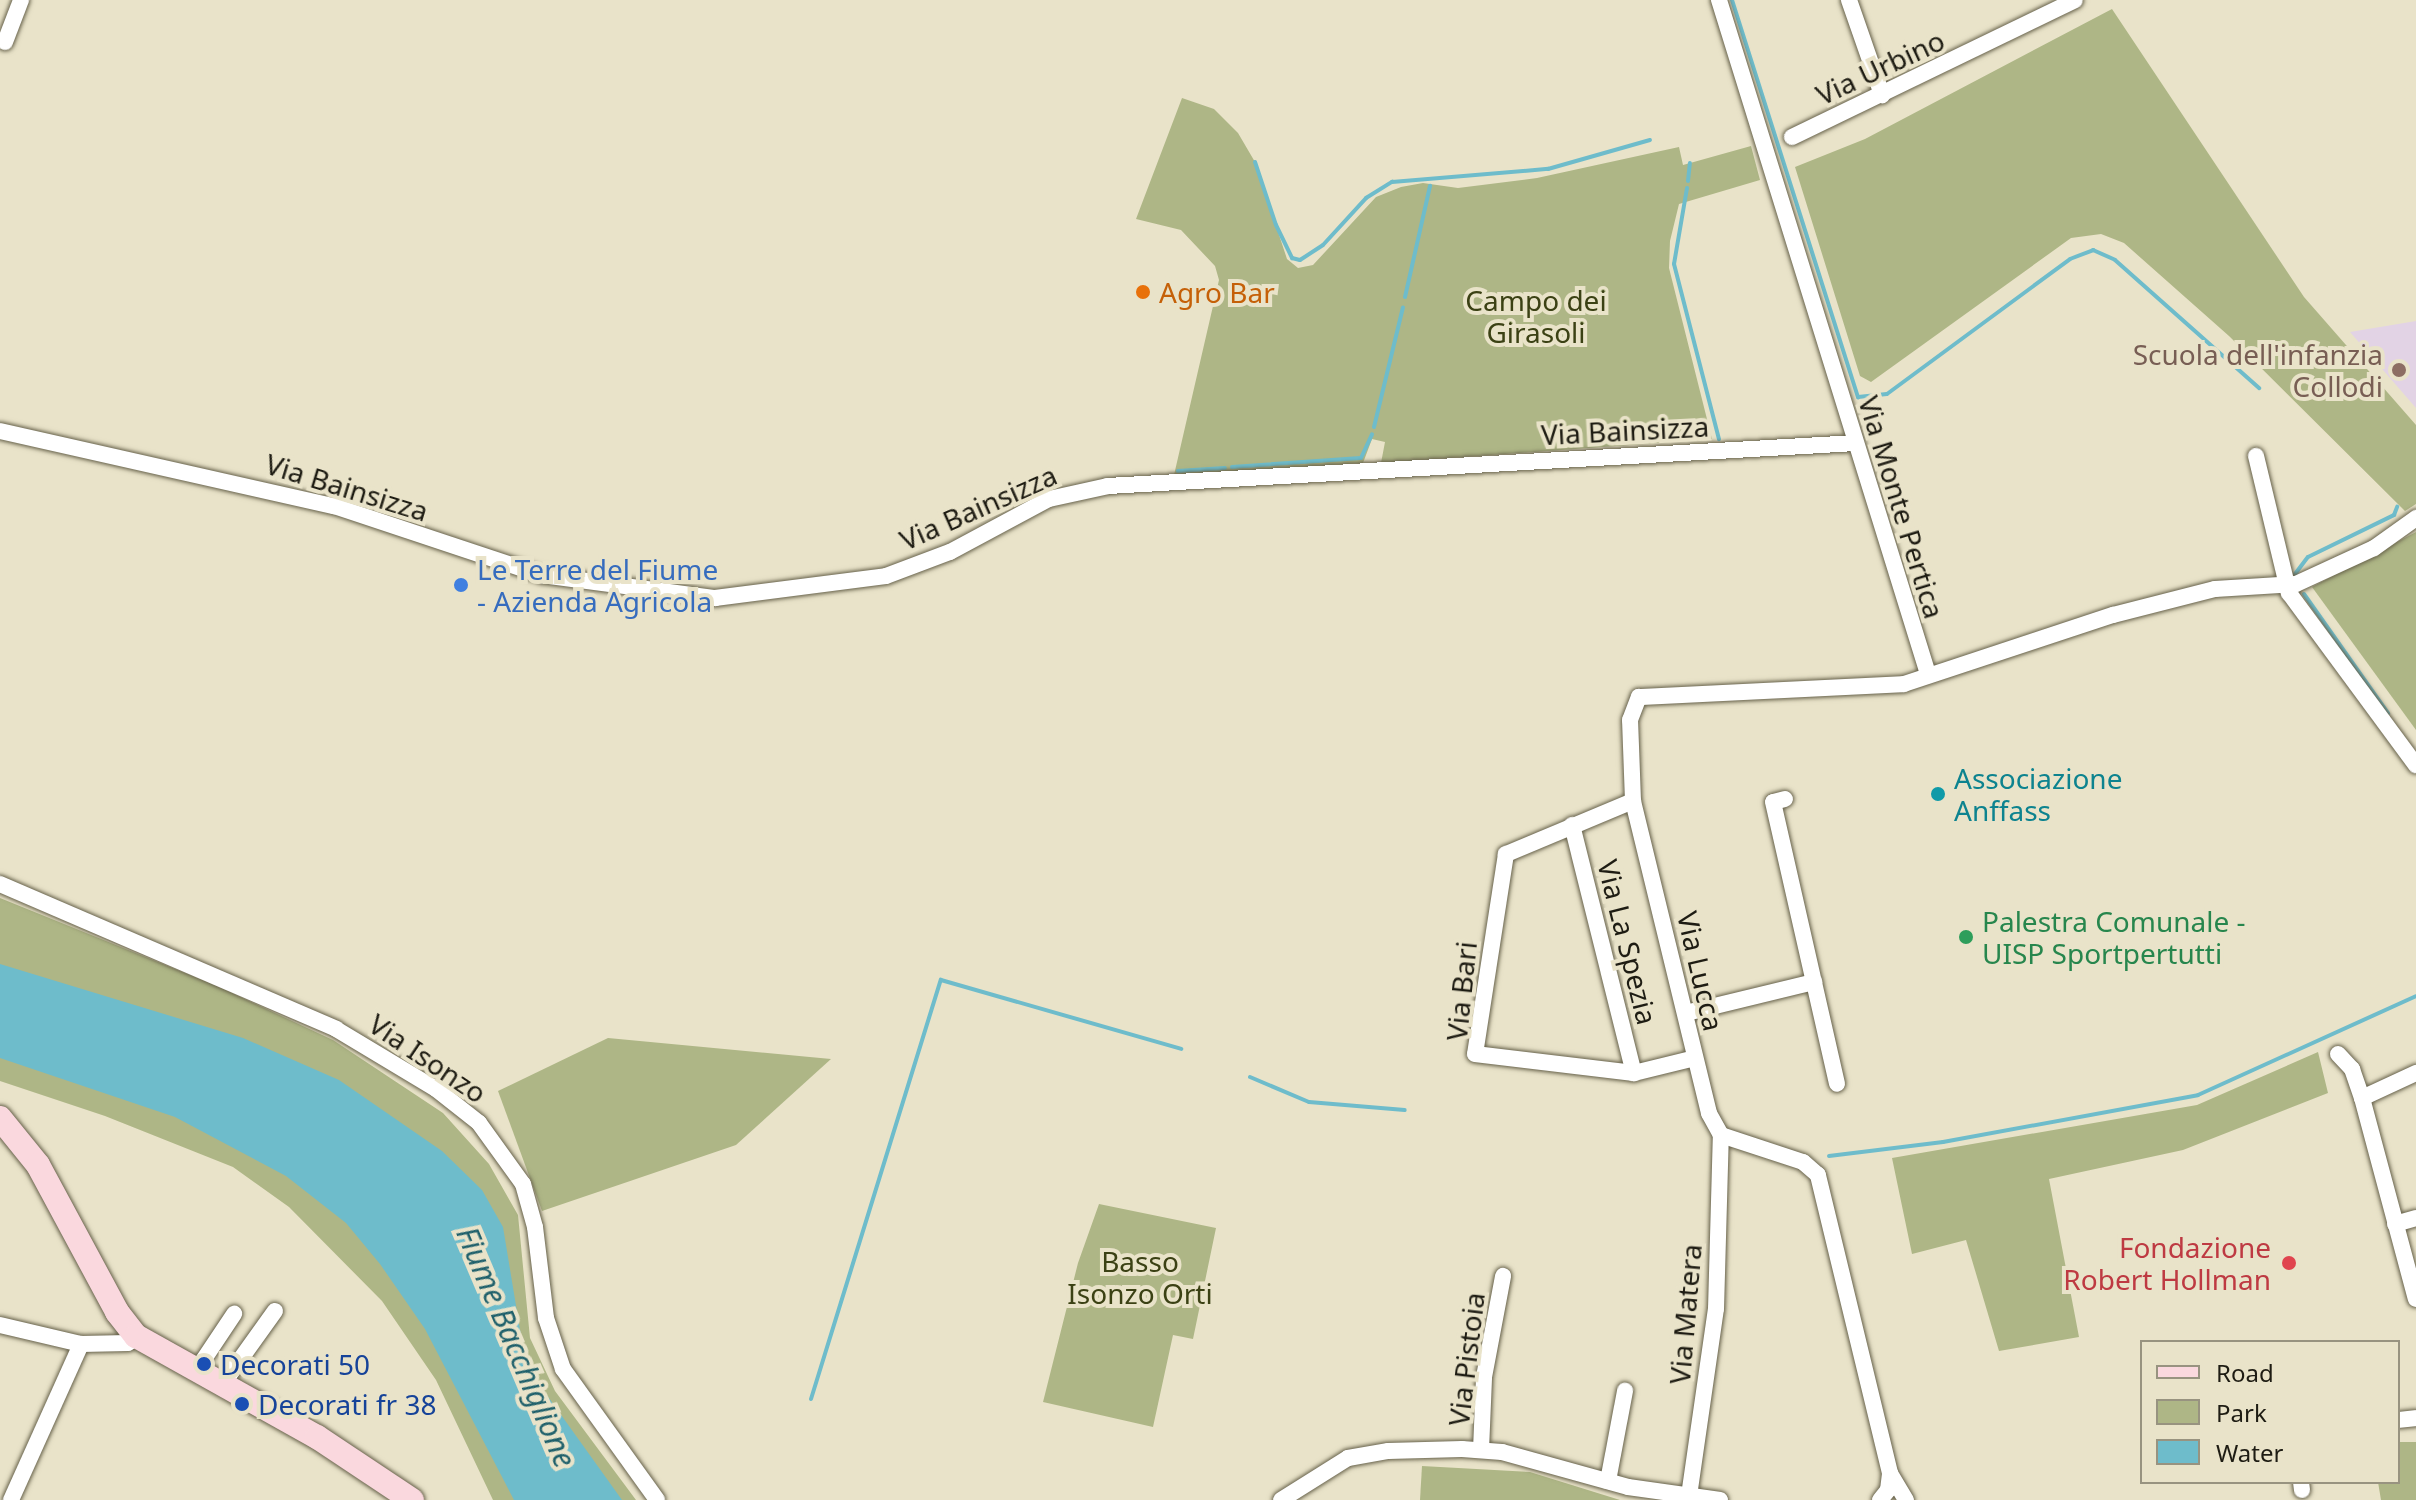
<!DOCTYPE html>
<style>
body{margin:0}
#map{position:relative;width:2416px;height:1500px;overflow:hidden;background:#e9e3c9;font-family:"Noto Sans",sans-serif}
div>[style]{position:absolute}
.education>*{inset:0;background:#e2d3e5}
.green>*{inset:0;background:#aeb686}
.water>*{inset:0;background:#6ebccb}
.stream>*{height:4px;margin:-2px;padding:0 2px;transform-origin:2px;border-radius:2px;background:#6ebccb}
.roads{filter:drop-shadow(0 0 2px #66614a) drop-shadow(0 0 2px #66614a)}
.street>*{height:16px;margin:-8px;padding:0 8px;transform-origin:8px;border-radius:8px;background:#fff}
.secondary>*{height:24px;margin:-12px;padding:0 12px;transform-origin:12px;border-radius:12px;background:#fad8de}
.dots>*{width:22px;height:22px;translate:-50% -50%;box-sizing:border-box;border:4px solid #e9e3c9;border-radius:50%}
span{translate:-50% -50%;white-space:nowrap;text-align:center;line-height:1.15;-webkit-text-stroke:8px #e9e3c9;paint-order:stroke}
.street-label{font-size:28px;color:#1e1c13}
.food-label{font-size:28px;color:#c56008}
.left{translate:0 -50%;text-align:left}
.park-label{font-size:28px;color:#3b4114}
.education-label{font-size:28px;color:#785e54}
.right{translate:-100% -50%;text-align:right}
.shop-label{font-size:28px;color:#366cbe}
.culture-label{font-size:28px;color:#0d838f}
.leisure-label{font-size:28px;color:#27864d}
.health-label{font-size:28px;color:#be3a42}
.transit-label{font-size:28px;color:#164399}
.water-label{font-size:30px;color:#1f606b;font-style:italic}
.legend{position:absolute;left:2140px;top:1340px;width:260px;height:144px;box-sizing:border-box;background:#e9e3c9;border:2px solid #989380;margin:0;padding:10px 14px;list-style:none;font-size:24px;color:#1e1c13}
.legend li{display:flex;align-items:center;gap:16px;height:40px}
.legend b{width:40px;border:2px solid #989380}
</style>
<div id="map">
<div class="education">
<div style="clip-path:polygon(2416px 321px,2416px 408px,2350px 332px)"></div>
</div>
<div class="green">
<div style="clip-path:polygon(2112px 9px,2304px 297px,2416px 425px,2416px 504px,2405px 511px,2229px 336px,2124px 243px,2101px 234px,2071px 238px,1871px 382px,1860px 376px,1795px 167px,1865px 139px)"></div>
<div style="clip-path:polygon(1182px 98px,1214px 109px,1238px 133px,1255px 162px,1287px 259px,1298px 268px,1313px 265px,1376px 197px,1401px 187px,1423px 183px,1458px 188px,1537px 178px,1679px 147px,1683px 165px,1751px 146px,1760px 180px,1679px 204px,1670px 241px,1669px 268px,1712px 439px,1381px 463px,1385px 442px,1372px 439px,1363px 463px,1174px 475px,1219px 280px,1215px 266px,1181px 230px,1136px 219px)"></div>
<div style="clip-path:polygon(2416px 532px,2416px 730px,2312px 587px)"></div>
<div style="clip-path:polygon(0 898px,217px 986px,333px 1040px,443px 1113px,489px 1164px,518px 1215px,530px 1338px,555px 1391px,636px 1500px,493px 1500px,436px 1380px,382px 1301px,289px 1207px,233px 1167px,105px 1116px,0 1081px)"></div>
<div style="clip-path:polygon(608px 1038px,831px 1059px,736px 1145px,542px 1211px,498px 1091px)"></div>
<div style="clip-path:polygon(2318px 1052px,2328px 1093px,2183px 1150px,2049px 1179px,2079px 1337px,1999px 1351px,1966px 1240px,1912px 1254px,1892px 1158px,2197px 1105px)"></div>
<div style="clip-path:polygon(1099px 1204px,1216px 1228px,1193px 1339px,1173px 1335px,1153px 1427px,1043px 1402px,1078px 1263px)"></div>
<div style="clip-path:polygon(2398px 1442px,2416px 1442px,2416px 1500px,2381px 1500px,2378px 1482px,2398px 1482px)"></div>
<div style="clip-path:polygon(1422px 1466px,1530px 1472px,1620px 1500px,1420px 1500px)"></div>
</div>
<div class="water">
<div style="clip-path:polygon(0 964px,243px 1038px,339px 1080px,442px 1151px,482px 1190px,503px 1227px,526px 1366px,622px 1500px,514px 1500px,425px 1329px,380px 1264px,346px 1223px,286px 1176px,175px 1117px,0 1058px)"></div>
</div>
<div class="stream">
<div style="left:1732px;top:0;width:417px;rotate:72.4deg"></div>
<div style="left:1858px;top:397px;width:29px;rotate:-6deg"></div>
<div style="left:1887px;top:394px;width:227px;rotate:-36.4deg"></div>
<div style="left:2070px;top:259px;width:25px;rotate:-21deg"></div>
<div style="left:2093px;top:250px;width:24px;rotate:24deg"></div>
<div style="left:2115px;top:260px;width:193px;rotate:41.6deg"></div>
<div style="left:1255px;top:162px;width:66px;rotate:71.6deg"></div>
<div style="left:1276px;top:225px;width:37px;rotate:64deg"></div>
<div style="left:1292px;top:258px;width:8px;rotate:14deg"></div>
<div style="left:1300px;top:260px;width:27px;rotate:-33deg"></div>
<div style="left:1323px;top:245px;width:64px;rotate:-47.5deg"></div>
<div style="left:1366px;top:198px;width:31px;rotate:-32deg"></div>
<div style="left:1392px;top:182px;width:157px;rotate:-4.8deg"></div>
<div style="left:1548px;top:169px;width:106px;rotate:-15.9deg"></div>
<div style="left:1688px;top:181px;width:18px;rotate:-84deg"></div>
<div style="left:1687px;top:188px;width:77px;rotate:99.7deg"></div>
<div style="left:1674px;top:264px;width:181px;rotate:75.6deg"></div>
<div style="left:1405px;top:297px;width:114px;rotate:-77.3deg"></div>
<div style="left:1374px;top:427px;width:123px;rotate:-76.4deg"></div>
<div style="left:1232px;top:467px;width:129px;rotate:-4deg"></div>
<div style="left:1361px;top:458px;width:26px;rotate:-65deg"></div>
<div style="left:1178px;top:471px;width:47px;rotate:-3.7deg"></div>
<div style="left:2295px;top:574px;width:21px;rotate:-53deg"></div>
<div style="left:2308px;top:557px;width:96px;rotate:-26deg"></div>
<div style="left:2394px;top:515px;width:9px;rotate:-69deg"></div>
<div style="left:2304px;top:594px;width:146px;rotate:54.8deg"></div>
<div style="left:1250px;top:1077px;width:64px;rotate:23deg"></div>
<div style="left:1309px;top:1102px;width:96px;rotate:4.8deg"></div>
<div style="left:1829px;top:1156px;width:115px;rotate:-7deg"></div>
<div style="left:1943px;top:1142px;width:259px;rotate:-10.4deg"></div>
<div style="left:2198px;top:1095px;width:239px;rotate:-24.4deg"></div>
<div style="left:811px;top:1399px;width:439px;rotate:-72.8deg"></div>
<div style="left:941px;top:980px;width:250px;rotate:16deg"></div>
</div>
<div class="roads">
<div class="street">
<div style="left:1719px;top:0;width:706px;rotate:72.77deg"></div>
<div style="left:1849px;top:0;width:101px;rotate:70.8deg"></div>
<div style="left:5px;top:42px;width:45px;rotate:-69.1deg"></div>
<div style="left:1792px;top:137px;width:314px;rotate:-25.8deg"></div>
<div style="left:0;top:431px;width:342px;rotate:12.7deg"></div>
<div style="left:334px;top:506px;width:219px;rotate:18.4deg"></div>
<div style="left:542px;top:575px;width:175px;rotate:7.6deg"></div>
<div style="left:715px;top:598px;width:172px;rotate:-7.3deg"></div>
<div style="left:886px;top:576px;width:68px;rotate:-20.6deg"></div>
<div style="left:950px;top:552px;width:112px;rotate:-28.2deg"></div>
<div style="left:1049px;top:499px;width:60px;rotate:-12.4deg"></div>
<div style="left:1108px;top:486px;width:748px;rotate:-3.29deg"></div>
<div style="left:2256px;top:456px;width:141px;rotate:76.5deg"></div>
<div style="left:2289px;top:593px;width:214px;rotate:53.6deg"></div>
<div style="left:1785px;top:799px;width:12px;rotate:166deg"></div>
<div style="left:1773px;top:802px;width:289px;rotate:77.2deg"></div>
<div style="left:1633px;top:801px;width:138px;rotate:157.3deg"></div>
<div style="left:1506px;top:854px;width:202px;rotate:98.8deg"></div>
<div style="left:1475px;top:1054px;width:160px;rotate:6.8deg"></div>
<div style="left:1634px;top:1073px;width:63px;rotate:-13.8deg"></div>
<div style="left:1572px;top:825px;width:256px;rotate:76deg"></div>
<div style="left:0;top:884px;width:366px;rotate:23.3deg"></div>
<div style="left:336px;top:1029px;width:117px;rotate:31deg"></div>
<div style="left:436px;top:1089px;width:55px;rotate:38.3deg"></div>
<div style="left:479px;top:1123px;width:75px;rotate:54.2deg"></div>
<div style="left:523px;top:1184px;width:45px;rotate:74.4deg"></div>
<div style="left:535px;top:1227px;width:92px;rotate:83.1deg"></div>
<div style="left:546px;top:1318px;width:54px;rotate:71.6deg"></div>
<div style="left:563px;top:1369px;width:161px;rotate:54.3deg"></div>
<div style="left:1686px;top:1013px;width:132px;rotate:-13.6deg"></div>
<div style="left:2338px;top:1054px;width:21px;rotate:47deg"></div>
<div style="left:2352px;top:1069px;width:31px;rotate:71deg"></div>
<div style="left:2362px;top:1098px;width:208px;rotate:75deg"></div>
<div style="left:2362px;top:1098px;width:60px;rotate:-24.8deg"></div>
<div style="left:2395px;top:1224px;width:22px;rotate:-16deg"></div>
<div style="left:0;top:1325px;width:83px;rotate:13.2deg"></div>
<div style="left:81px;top:1344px;width:47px;rotate:-1.2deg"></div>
<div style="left:128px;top:1343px;width:11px;rotate:-41deg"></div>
<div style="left:196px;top:1371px;width:69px;rotate:-56.3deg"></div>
<div style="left:222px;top:1385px;width:91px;rotate:-54.4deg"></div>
<div style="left:2398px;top:1420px;width:18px;rotate:-6deg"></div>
<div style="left:1481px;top:1450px;width:73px;rotate:-87.6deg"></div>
<div style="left:1484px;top:1377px;width:103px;rotate:-79.3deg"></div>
<div style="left:1608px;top:1481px;width:92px;rotate:-79.3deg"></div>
<div style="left:2301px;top:1482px;width:8px;rotate:83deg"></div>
<div style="left:1689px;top:1496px;width:189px;rotate:-81.8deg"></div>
<div style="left:1716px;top:1309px;width:174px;rotate:-88.4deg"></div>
<div style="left:11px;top:1500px;width:171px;rotate:-65.8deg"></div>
<div style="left:1281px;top:1500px;width:79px;rotate:-32.1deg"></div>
<div style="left:1348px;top:1458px;width:41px;rotate:-9.9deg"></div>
<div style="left:1388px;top:1451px;width:74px;rotate:-1.5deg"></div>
<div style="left:1462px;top:1449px;width:40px;rotate:4.3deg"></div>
<div style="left:1502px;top:1452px;width:131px;rotate:15.5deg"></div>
<div style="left:1628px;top:1487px;width:93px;rotate:8deg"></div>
<div style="left:1880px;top:1500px;width:13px;rotate:-51deg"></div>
<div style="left:1888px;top:1490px;width:17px;rotate:-83deg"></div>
<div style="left:1906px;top:1500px;width:31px;rotate:-121deg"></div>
<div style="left:1890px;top:1473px;width:307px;rotate:-103.6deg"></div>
<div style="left:1818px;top:1175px;width:20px;rotate:-139deg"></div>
<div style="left:1803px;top:1162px;width:86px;rotate:-161.8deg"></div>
<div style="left:1721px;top:1135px;width:25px;rotate:-119deg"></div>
<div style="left:1709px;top:1113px;width:321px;rotate:-103.7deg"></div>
<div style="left:1633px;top:801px;width:81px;rotate:-92.1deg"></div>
<div style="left:1630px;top:720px;width:25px;rotate:-69deg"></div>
<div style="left:1639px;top:697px;width:265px;rotate:-2.8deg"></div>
<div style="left:1904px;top:684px;width:220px;rotate:-18.3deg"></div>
<div style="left:2113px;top:615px;width:105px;rotate:-14.3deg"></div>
<div style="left:2215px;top:589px;width:81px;rotate:-3.5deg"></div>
<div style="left:2296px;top:584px;width:86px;rotate:-24.8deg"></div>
<div style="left:2374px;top:548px;width:52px;rotate:-35.5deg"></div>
</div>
<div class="secondary">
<div style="left:0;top:1118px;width:60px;rotate:51deg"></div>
<div style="left:38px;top:1165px;width:167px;rotate:61.7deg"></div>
<div style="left:117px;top:1312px;width:31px;rotate:52deg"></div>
<div style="left:136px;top:1336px;width:207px;rotate:29.2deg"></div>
<div style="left:317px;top:1437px;width:114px;rotate:33.6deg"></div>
</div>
</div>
<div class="dots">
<div style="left:1143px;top:292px;background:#e8710a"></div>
<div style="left:2399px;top:370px;background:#8d6e63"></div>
<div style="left:461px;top:585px;background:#3f7fe0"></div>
<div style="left:1938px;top:794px;background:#0f9aa8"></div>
<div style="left:1966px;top:937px;background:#2e9e5b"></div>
<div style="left:2289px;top:1263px;background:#e0444e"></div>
<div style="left:204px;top:1364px;background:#1a4fb4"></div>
<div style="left:242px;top:1404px;background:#1a4fb4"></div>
</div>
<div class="street-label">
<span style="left:1880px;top:67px;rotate:-25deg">Via Urbino</span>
<span style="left:1625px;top:430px;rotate:-3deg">Via Bainsizza</span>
<span style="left:347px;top:487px;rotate:17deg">Via Bainsizza</span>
<span style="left:978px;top:507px;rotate:-24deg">Via Bainsizza</span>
<span style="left:1902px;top:507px;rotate:73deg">Via Monte Pertica</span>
<span style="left:1628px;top:942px;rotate:76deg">Via La Spezia</span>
<span style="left:1701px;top:971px;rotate:77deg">Via Lucca</span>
<span style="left:1461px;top:991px;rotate:-84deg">Via Bari</span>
<span style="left:428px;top:1058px;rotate:34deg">Via Isonzo</span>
<span style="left:1685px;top:1314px;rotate:-85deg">Via Matera</span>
<span style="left:1466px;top:1359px;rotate:-83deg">Via Pistoia</span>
</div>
<div class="food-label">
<span class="left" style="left:1159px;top:292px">Agro Bar</span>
</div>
<div class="park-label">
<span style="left:1536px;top:316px">Campo dei<br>Girasoli</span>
<span style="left:1140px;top:1277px">Basso<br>Isonzo Orti</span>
</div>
<div class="education-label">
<span class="right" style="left:2383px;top:370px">Scuola dell'infanzia<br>Collodi</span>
</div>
<div class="shop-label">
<span class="left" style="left:477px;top:585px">Le Terre del Fiume<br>- Azienda Agricola</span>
</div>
<div class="culture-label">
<span class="left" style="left:1954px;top:794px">Associazione<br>Anffass</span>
</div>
<div class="leisure-label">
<span class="left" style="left:1982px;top:937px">Palestra Comunale -<br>UISP Sportpertutti</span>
</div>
<div class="health-label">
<span class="right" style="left:2271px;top:1263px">Fondazione<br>Robert Hollman</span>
</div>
<div class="transit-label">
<span class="left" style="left:220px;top:1364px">Decorati 50</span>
<span class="left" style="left:258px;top:1404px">Decorati fr 38</span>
</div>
<div class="water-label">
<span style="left:516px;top:1347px;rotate:67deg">Fiume Bacchiglione</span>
</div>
<ul class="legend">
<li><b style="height:10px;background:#fad8de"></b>Road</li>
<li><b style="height:22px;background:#aeb686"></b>Park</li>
<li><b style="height:22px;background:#6ebccb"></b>Water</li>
</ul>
</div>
